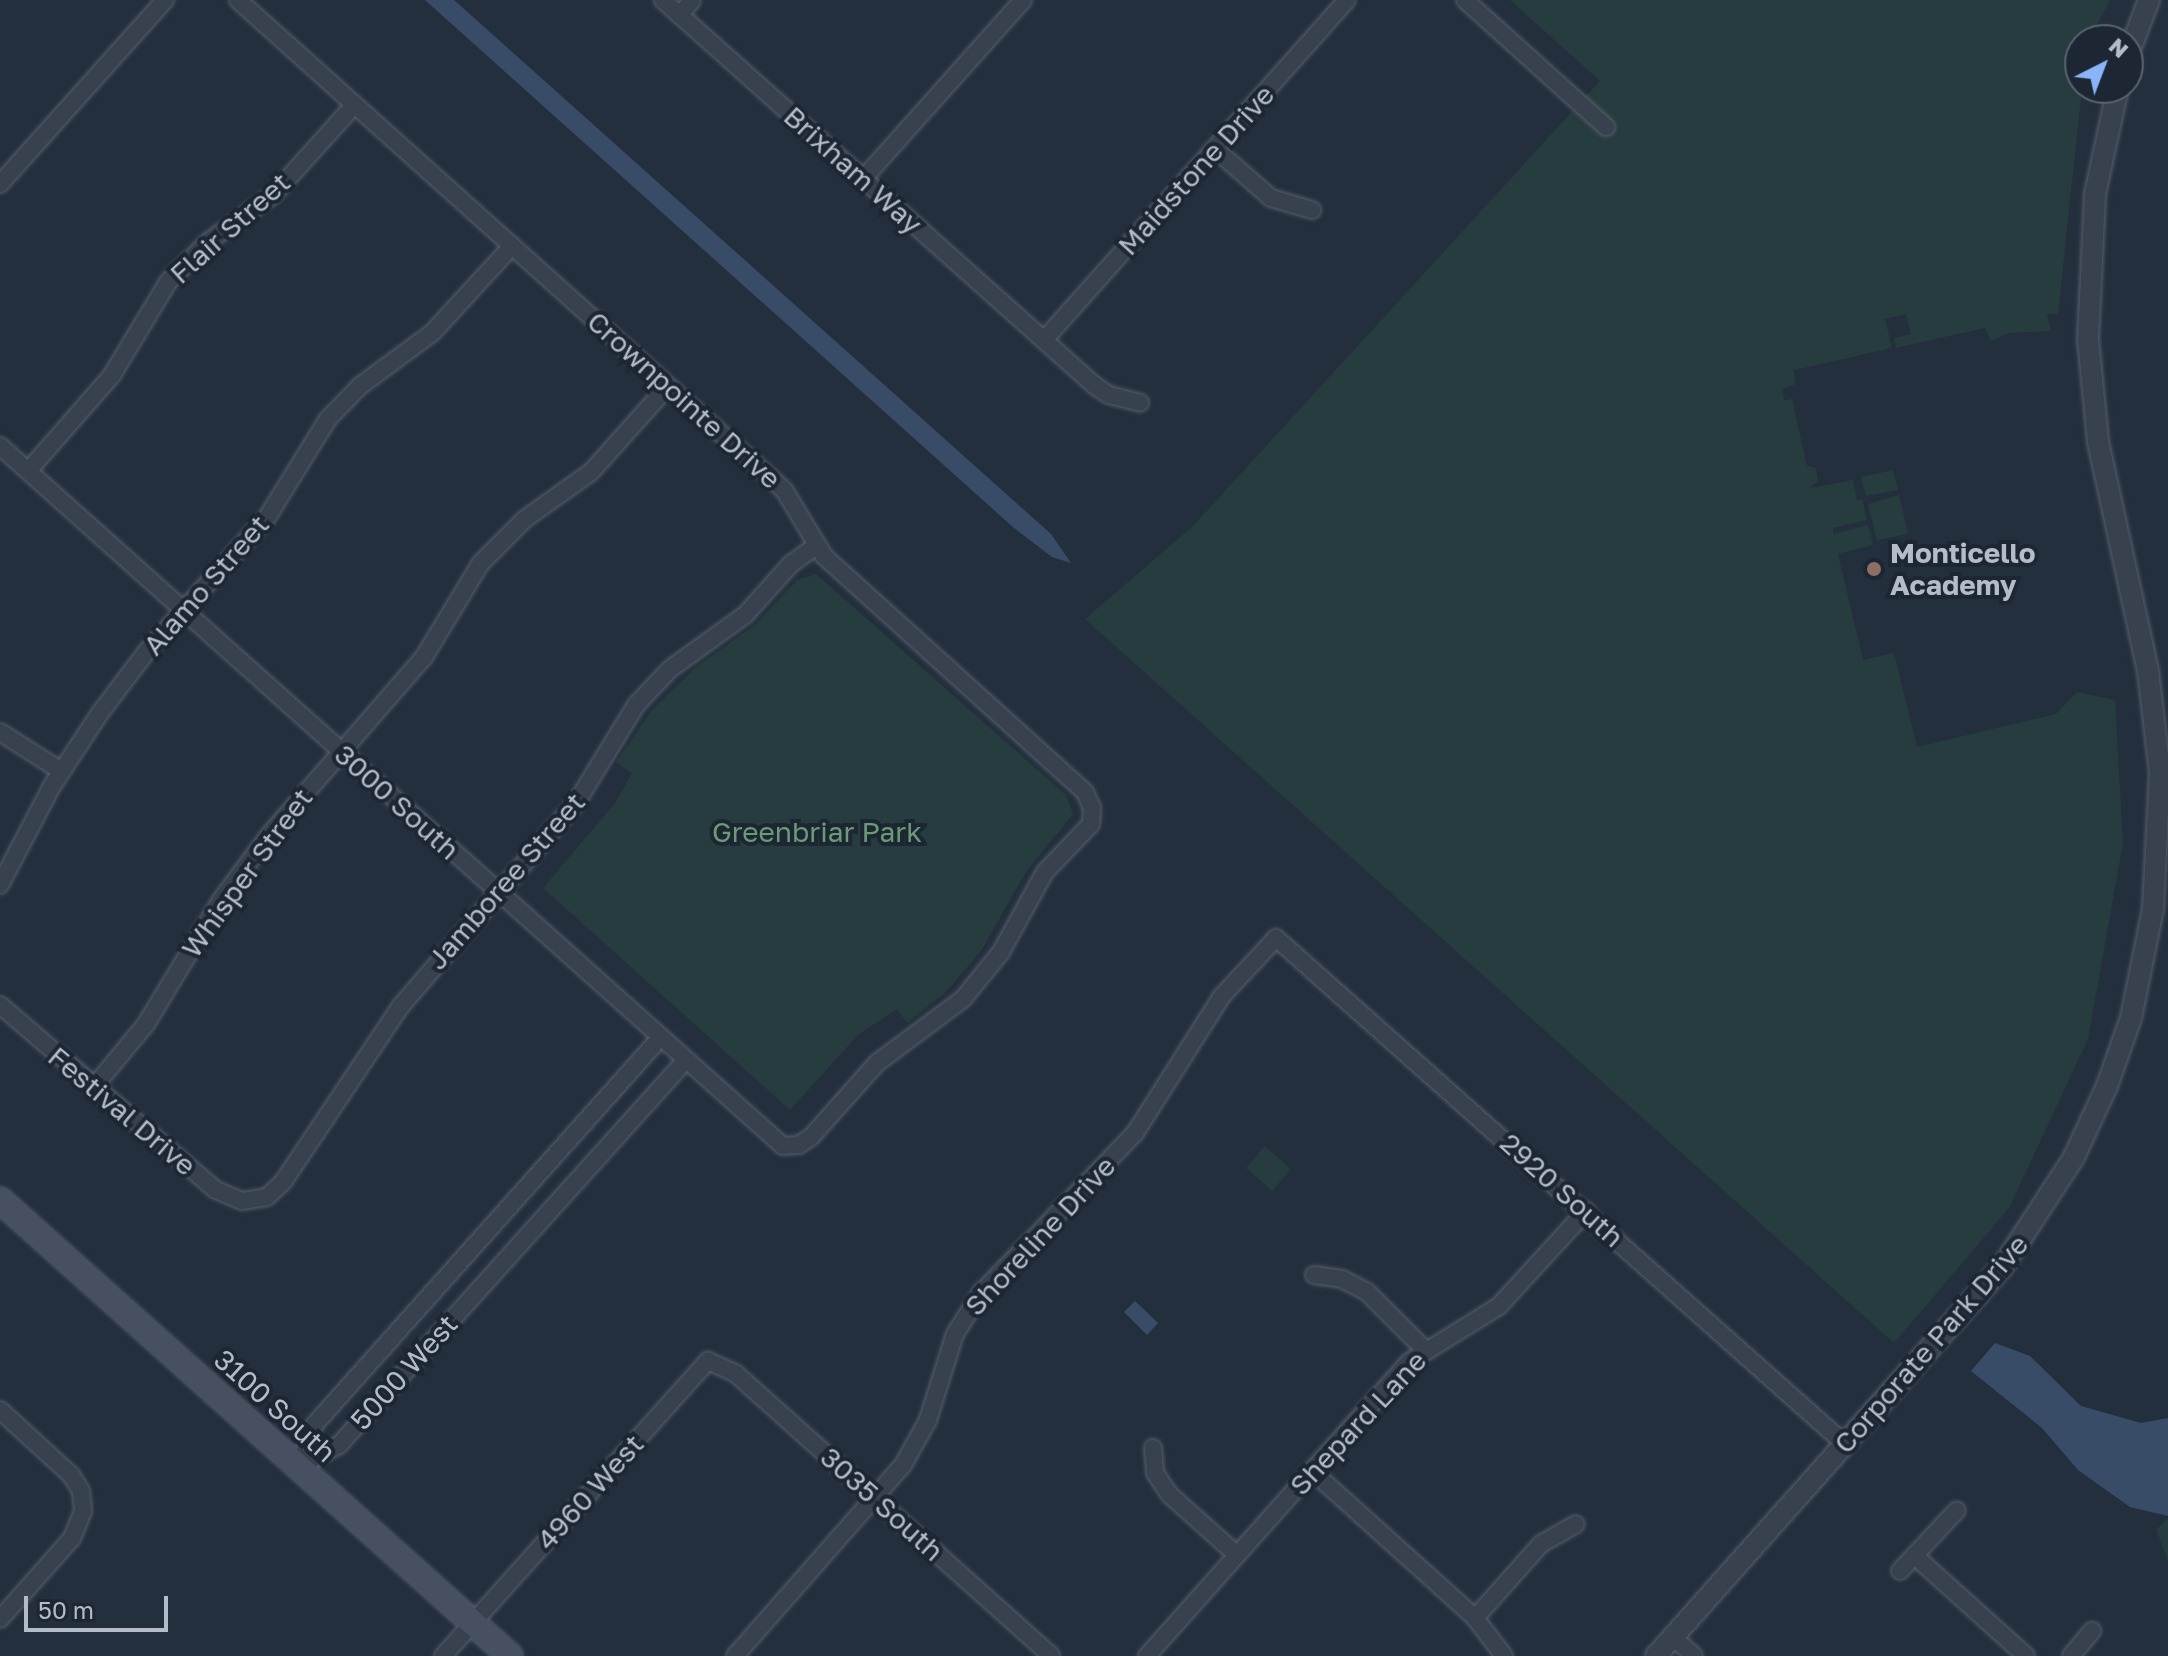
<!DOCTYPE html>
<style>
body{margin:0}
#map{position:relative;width:2168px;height:1656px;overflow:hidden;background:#242f3e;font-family:"Golos Text",sans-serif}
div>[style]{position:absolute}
.green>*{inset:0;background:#263c3f}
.water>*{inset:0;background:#394c67}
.roads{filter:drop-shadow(0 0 2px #565f6c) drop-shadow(0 0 2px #565f6c)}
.minor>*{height:16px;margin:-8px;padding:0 8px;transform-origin:8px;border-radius:8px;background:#38414e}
.tertiary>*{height:20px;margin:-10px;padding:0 10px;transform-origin:10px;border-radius:10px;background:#38414e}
.secondary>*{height:24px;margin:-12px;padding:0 12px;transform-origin:12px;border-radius:12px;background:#465061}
.dots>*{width:22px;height:22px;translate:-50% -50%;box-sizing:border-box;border:4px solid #1d2633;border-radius:50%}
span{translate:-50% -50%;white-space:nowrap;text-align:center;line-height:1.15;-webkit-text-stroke:8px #1d2633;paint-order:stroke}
.street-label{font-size:28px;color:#b4bcc9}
.poi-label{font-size:28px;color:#b4bcc9;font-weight:700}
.left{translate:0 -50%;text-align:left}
.park-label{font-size:28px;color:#6b9a76}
.north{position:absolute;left:2064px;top:24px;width:80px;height:80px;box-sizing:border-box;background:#1d2633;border:2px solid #59626f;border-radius:50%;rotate:42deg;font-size:22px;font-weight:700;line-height:32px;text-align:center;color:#b4bcc9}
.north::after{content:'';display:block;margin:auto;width:28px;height:36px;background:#8ab4f8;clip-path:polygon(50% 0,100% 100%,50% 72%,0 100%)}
.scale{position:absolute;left:24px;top:1596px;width:144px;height:36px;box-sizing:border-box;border:4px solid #b4bcc9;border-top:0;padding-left:10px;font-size:24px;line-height:28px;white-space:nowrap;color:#b4bcc9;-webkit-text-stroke:6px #1d2633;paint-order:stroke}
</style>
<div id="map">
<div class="green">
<div style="clip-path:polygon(1510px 0,2110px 0,2089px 40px,2080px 40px,2082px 88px,2058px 314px,2047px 314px,2051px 331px,2009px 333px,1991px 341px,1985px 328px,1896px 348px,1894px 338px,1911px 334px,1906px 314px,1885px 319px,1892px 348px,1794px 370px,1795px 385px,1782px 389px,1784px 400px,1792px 399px,1807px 466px,1816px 468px,1818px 481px,1810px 488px,1853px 480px,1857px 500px,1862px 499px,1867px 520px,1833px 528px,1833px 534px,1868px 525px,1873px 545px,1838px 554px,1863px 660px,1894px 653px,1917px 747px,2056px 714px,2077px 692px,2115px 700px,2123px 843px,2088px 1039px,2009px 1208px,1894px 1343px,1085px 619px,1193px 526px,1600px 81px)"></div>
<div style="clip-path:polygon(1893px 470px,1898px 490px,1866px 496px,1861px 477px)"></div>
<div style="clip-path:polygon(1899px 495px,1908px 534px,1877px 540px,1868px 504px)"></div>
<div style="clip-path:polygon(816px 574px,1066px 795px,1073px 814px,1026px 872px,981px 951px,945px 993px,907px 1023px,897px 1009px,858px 1035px,790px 1110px,543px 888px,616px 802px,632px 773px,616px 762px,652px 710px,695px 668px,756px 624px,797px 580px)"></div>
<div style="clip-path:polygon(1265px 1146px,1291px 1169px,1272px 1191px,1246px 1168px)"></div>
<div style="clip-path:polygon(2168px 1518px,2168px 1560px,2156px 1530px)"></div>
</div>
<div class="water">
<div style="clip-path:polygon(425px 0,454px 0,1051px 534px,1071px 563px,1052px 557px,1014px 528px)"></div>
<div style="clip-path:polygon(1135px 1301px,1158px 1323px,1147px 1335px,1124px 1312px)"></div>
<div style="clip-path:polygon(1995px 1343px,2030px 1356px,2081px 1406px,2141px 1423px,2168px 1418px,2168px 1516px,2130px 1507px,2078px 1470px,2042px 1428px,1971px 1371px)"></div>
</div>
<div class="roads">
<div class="minor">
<div style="left:663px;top:0;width:578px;rotate:41.77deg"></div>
<div style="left:1094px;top:385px;width:18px;rotate:34deg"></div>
<div style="left:1109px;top:395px;width:32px;rotate:14deg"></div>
<div style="left:1465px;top:0;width:190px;rotate:42deg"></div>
<div style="left:680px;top:15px;width:19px;rotate:-51deg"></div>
<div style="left:1215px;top:149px;width:74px;rotate:41.2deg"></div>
<div style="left:1271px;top:198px;width:43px;rotate:16.3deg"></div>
<div style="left:863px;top:179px;width:240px;rotate:-48.2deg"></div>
<div style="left:0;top:184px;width:247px;rotate:-48.1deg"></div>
<div style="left:1044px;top:340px;width:455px;rotate:-48.3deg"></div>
<div style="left:0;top:446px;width:1050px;rotate:41.8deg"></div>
<div style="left:783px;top:1146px;width:16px;rotate:-4deg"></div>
<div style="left:799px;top:1145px;width:14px;rotate:-34deg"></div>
<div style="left:811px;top:1137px;width:99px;rotate:-48.3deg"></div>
<div style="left:877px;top:1063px;width:107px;rotate:-36.7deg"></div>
<div style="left:963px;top:999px;width:60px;rotate:-51deg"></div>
<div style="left:1001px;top:952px;width:91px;rotate:-61.2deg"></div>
<div style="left:1045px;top:872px;width:66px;rotate:-46.2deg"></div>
<div style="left:1091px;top:824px;width:16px;rotate:-86deg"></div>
<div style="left:1092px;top:808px;width:17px;rotate:-114deg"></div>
<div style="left:1085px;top:792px;width:352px;rotate:-137.9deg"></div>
<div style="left:824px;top:556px;width:77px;rotate:-121.2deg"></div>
<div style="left:784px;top:490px;width:734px;rotate:-138.09deg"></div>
<div style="left:28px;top:471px;width:128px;rotate:-48.8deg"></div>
<div style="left:112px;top:375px;width:109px;rotate:-58.9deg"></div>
<div style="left:168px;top:282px;width:57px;rotate:-45deg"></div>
<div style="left:208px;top:242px;width:82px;rotate:-36deg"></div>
<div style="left:274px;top:194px;width:120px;rotate:-48deg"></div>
<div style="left:0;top:732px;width:72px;rotate:32.6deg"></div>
<div style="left:0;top:885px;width:112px;rotate:-62.3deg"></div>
<div style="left:52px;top:786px;width:87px;rotate:-56.7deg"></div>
<div style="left:100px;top:713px;width:78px;rotate:-52.8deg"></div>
<div style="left:147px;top:651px;width:181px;rotate:-48.1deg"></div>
<div style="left:268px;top:516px;width:114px;rotate:-58.3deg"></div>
<div style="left:328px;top:419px;width:46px;rotate:-45.9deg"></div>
<div style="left:360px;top:386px;width:89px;rotate:-36.4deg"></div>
<div style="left:432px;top:333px;width:118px;rotate:-47.4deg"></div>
<div style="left:0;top:1005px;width:284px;rotate:40.6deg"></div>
<div style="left:216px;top:1190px;width:28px;rotate:23deg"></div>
<div style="left:242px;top:1201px;width:25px;rotate:-9deg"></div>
<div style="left:267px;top:1197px;width:22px;rotate:-43deg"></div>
<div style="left:283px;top:1182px;width:211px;rotate:-56.2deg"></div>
<div style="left:400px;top:1007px;width:269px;rotate:-49.2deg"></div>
<div style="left:576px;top:803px;width:115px;rotate:-58.5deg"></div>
<div style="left:636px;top:705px;width:50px;rotate:-46.6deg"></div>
<div style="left:670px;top:669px;width:92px;rotate:-35.8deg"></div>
<div style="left:745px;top:615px;width:69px;rotate:-48deg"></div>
<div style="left:791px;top:564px;width:31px;rotate:-36deg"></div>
<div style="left:93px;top:1088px;width:83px;rotate:-50.4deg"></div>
<div style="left:146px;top:1024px;width:145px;rotate:-58.8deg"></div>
<div style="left:221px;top:900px;width:82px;rotate:-53.4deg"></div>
<div style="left:270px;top:834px;width:235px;rotate:-49deg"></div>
<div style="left:424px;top:657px;width:110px;rotate:-58.8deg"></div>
<div style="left:481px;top:563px;width:62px;rotate:-45deg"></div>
<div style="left:525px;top:519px;width:81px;rotate:-35.5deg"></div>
<div style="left:591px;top:472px;width:115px;rotate:-48.2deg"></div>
<div style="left:1314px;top:1275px;width:28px;rotate:8deg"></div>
<div style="left:1342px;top:1279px;width:27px;rotate:27deg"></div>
<div style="left:1366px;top:1291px;width:82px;rotate:45deg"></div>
<div style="left:0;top:1410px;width:96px;rotate:42.5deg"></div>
<div style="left:71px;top:1475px;width:19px;rotate:58deg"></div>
<div style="left:81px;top:1491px;width:20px;rotate:84deg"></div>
<div style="left:83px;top:1511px;width:29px;rotate:112deg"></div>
<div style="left:72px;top:1538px;width:108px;rotate:131.6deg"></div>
<div style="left:1153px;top:1448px;width:25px;rotate:85deg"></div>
<div style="left:1155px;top:1473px;width:27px;rotate:56deg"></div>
<div style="left:1170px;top:1495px;width:90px;rotate:41.8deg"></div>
<div style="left:298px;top:1467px;width:46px;rotate:-68.4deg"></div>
<div style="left:315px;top:1424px;width:518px;rotate:-48.21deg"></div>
<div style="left:298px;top:1467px;width:47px;rotate:-28.2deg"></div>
<div style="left:339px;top:1445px;width:517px;rotate:-47.98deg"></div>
<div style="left:1312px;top:1471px;width:219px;rotate:42deg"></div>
<div style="left:1475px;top:1618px;width:48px;rotate:52.7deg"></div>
<div style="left:1916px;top:1557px;width:148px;rotate:42deg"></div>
<div style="left:1900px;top:1571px;width:83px;rotate:-46.9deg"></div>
<div style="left:1475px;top:1618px;width:99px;rotate:-48.3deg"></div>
<div style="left:1541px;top:1544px;width:40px;rotate:-29.7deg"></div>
<div style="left:1673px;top:1637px;width:28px;rotate:42deg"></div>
<div style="left:443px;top:1656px;width:397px;rotate:-48.1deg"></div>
<div style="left:708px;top:1361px;width:30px;rotate:24deg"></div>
<div style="left:735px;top:1373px;width:424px;rotate:41.8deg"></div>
<div style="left:735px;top:1656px;width:254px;rotate:-48.7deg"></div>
<div style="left:903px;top:1465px;width:51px;rotate:-60.9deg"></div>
<div style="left:928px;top:1420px;width:90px;rotate:-72.6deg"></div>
<div style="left:955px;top:1334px;width:49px;rotate:-57.6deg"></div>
<div style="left:981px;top:1293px;width:222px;rotate:-46.1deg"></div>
<div style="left:1135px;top:1133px;width:162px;rotate:-57.6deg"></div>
<div style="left:1222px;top:996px;width:79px;rotate:-47deg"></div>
<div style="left:1276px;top:938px;width:763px;rotate:41.65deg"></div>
<div style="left:1147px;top:1656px;width:394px;rotate:-48.3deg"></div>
<div style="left:1409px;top:1362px;width:106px;rotate:-31.9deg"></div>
<div style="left:1499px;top:1306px;width:129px;rotate:-47.5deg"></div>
<div style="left:2071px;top:1656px;width:33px;rotate:-50deg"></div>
</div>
<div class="tertiary">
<div style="left:2128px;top:55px;width:59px;rotate:-69.1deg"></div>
<div style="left:1656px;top:1656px;width:522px;rotate:-48.34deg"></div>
<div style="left:2003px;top:1266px;width:130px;rotate:-56.9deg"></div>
<div style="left:2074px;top:1157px;width:78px;rotate:-65.1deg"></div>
<div style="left:2107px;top:1086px;width:72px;rotate:-70.6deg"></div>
<div style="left:2131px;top:1018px;width:111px;rotate:-78.6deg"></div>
<div style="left:2153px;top:909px;width:136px;rotate:-87.1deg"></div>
<div style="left:2160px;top:773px;width:103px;rotate:-96.7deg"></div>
<div style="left:2148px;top:671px;width:235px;rotate:-102.3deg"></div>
<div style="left:2098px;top:441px;width:102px;rotate:-95.6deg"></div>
<div style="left:2088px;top:339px;width:145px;rotate:-87.2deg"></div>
<div style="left:2095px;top:194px;width:108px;rotate:-77.8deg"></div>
</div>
<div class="secondary">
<div style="left:0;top:1200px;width:684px;rotate:41.8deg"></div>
</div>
</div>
<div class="dots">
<div style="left:1874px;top:569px;background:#8d6e63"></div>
</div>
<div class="street-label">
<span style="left:853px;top:170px;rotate:42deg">Brixham Way</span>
<span style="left:1196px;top:170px;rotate:-48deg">Maidstone Drive</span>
<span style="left:230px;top:228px;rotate:-42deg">Flair Street</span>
<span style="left:684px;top:400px;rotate:42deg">Crownpointe Drive</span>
<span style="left:206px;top:585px;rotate:-49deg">Alamo Street</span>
<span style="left:397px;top:802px;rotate:42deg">3000 South</span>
<span style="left:247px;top:873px;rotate:-54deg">Whisper Street</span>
<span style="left:506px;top:881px;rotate:-49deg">Jamboree Street</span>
<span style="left:122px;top:1111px;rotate:40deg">Festival Drive</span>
<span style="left:1562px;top:1190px;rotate:42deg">2920 South</span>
<span style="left:1040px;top:1236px;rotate:-47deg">Shoreline Drive</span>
<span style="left:1931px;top:1344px;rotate:-49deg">Corporate Park Drive</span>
<span style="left:404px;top:1372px;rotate:-48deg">5000 West</span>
<span style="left:275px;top:1406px;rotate:42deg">3100 South</span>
<span style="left:1358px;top:1423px;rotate:-47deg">Shepard Lane</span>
<span style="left:590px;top:1492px;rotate:-48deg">4960 West</span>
<span style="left:882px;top:1504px;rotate:42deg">3035 South</span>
</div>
<div class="poi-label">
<span class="left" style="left:1890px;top:569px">Monticello<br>Academy</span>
</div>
<div class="park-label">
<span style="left:817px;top:832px">Greenbriar Park</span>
</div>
<div class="north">N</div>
<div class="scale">50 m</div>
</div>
